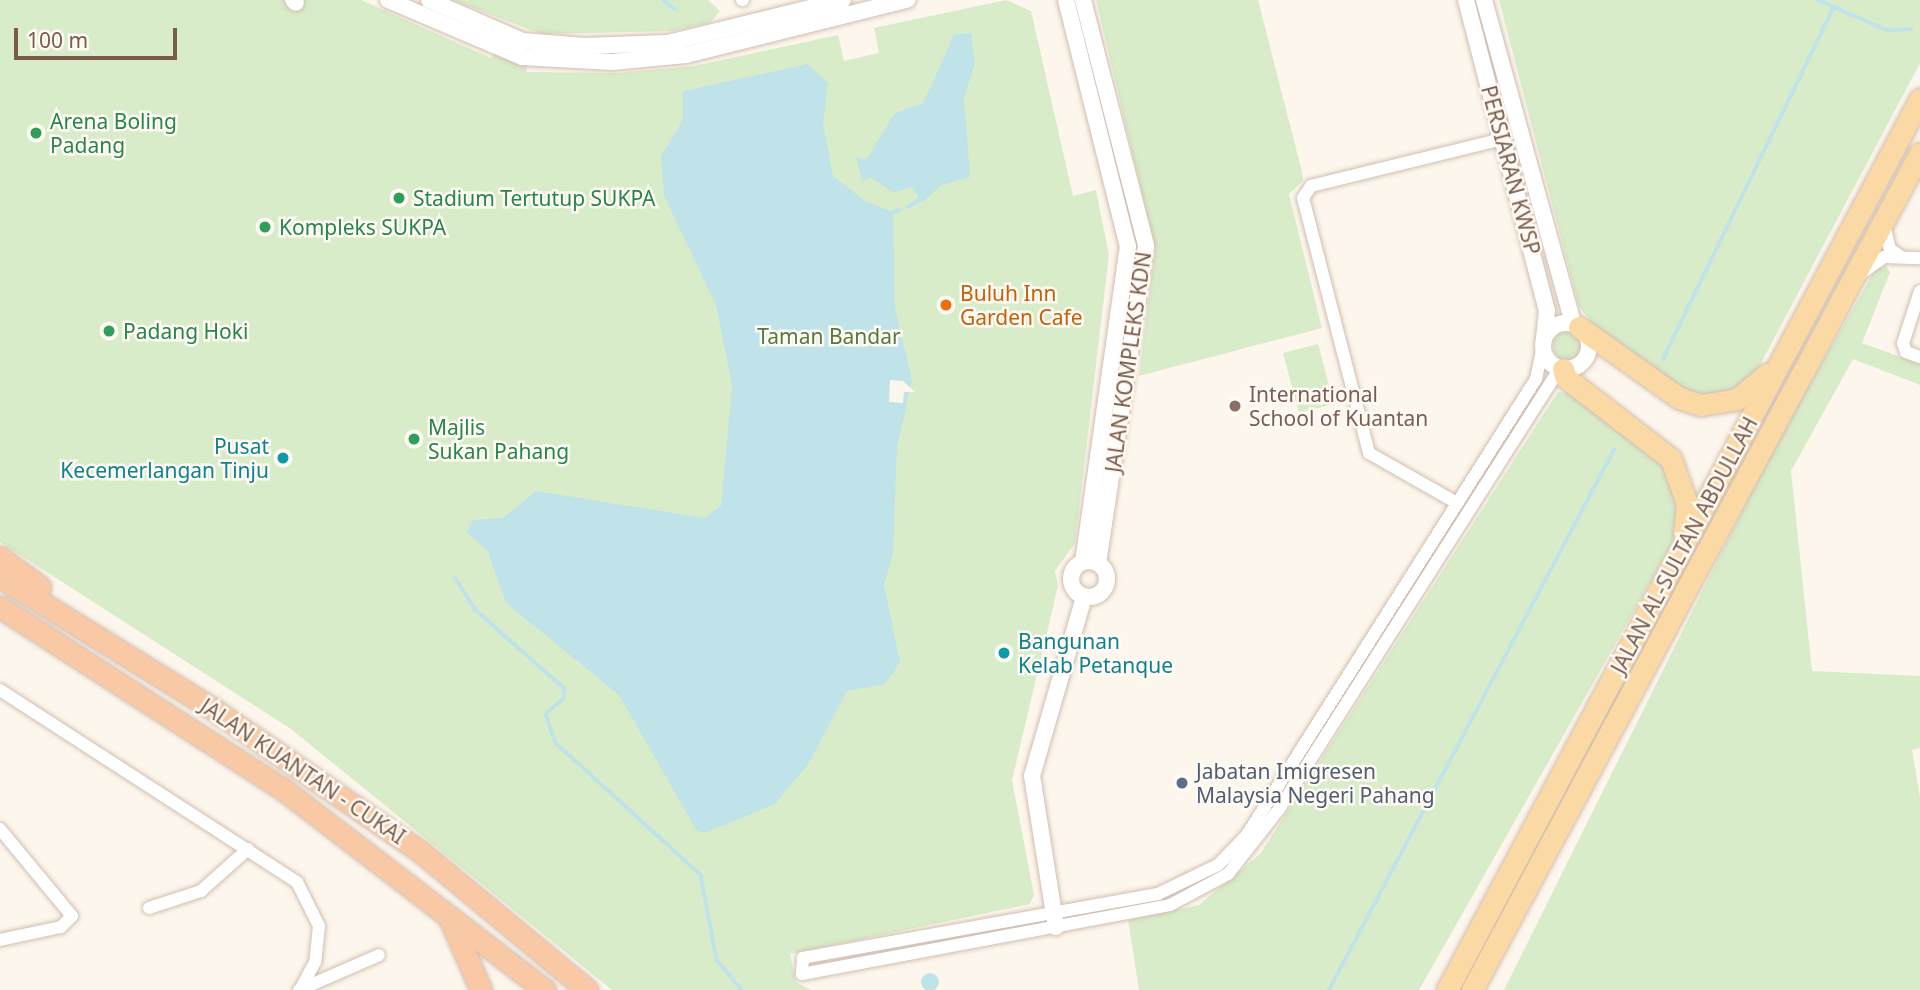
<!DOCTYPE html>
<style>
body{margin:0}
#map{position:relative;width:1920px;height:990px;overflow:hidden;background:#fdf6ec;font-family:"Noto Sans",sans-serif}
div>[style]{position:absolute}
.green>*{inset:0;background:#d8ecc9}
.round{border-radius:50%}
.water>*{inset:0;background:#bfe3e8}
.pier>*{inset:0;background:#fdf6ec}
.stream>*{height:3.5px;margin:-1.75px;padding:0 1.75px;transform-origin:1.75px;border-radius:1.75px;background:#bfe3e8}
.roads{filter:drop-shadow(0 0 2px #d1beb0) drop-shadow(0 0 2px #d1beb0)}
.minor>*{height:12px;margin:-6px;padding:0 6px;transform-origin:6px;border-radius:6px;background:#fff}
.tertiary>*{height:16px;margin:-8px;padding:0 8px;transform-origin:8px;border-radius:8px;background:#fff}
.tertiary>.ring{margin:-8px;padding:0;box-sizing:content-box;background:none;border:16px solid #fff;border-radius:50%}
.primary>*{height:21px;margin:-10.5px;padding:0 10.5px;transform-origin:10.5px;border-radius:10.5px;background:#fbd9a5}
.trunk>*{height:21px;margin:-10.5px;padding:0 10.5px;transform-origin:10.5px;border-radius:10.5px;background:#f9c8a4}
.dots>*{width:19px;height:19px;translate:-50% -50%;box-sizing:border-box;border:4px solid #fffaf3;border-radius:50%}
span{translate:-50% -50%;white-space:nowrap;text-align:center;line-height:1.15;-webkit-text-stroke:5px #fffaf3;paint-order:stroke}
.leisure-label{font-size:21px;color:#27864d}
.left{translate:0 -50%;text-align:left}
.street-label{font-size:21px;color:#7a5c4d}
.food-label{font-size:21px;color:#c56008}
.park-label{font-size:21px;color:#537a41}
.education-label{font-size:21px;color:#785e54}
.culture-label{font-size:21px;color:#0d838f}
.right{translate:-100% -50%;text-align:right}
.service-label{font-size:21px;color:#4e5e75}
.scale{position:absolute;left:14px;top:28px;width:163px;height:32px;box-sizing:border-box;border:4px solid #7a5c4d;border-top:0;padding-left:9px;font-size:21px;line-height:24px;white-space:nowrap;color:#7a5c4d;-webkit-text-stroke:5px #fffaf3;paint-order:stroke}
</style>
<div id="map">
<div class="green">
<div style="clip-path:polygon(0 0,361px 0,491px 58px,496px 52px,526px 65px,527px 72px,617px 73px,694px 66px,838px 35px,844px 61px,879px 53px,874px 28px,1006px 0,1031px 11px,1073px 196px,1096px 190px,1109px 255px,1075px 543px,1055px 571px,1058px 586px,1012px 780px,1034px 895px,1030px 904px,790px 954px,796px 982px,811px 990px,612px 990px,291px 729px,0 542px)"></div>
<div style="clip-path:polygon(452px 0,708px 0,720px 11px,710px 23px,672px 31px,542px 34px)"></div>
<div style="clip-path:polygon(1096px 0,1258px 0,1302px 172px,1303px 181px,1289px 194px,1322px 328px,1139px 376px,1155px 248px)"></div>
<div style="clip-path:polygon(1499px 0,1920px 0,1920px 63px,1751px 382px,1708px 398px,1684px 395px,1600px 332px,1579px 307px)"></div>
<div style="clip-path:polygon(1886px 266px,1890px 272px,1862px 343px,1920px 364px,1920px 385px,1853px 359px,1791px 471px,1812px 671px,1920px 676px,1920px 748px,1912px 750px,1920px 797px,1920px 990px,1504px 990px,1776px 443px,1875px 270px)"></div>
<div class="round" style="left:1553px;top:332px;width:28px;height:28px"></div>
<div style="clip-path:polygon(1318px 344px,1334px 404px,1299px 413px,1283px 353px)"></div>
<div style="clip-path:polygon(1558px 392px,1574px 393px,1660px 459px,1679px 504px,1676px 537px,1419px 990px,1139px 990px,1128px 920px,1199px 905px,1260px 854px)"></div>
</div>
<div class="water">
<div style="clip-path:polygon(971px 33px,975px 63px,964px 98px,970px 177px,941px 185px,922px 203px,912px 187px,894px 193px,870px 177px,862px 182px,856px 157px,866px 160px,895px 113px,923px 103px,954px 35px)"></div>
<div style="clip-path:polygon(808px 64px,828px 83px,823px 123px,833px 176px,865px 201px,893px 212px,895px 308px,912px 380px,897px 448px,893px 554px,884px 585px,900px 662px,885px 684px,847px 691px,809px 763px,775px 804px,705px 833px,697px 831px,619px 695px,506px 603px,488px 552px,467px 532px,473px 520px,503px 518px,536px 491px,704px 518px,721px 506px,732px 385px,716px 305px,664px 196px,661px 156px,683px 120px,683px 91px)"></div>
<div class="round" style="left:921px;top:973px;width:18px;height:18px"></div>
</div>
<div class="pier">
<div style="clip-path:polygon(890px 380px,903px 381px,915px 392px,904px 392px,903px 403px,889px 402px)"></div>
</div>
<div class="stream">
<div style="left:663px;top:0;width:15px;rotate:37deg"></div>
<div style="left:1818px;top:0;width:75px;rotate:23.5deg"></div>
<div style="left:1887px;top:30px;width:24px;rotate:-2deg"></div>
<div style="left:908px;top:207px;width:12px;rotate:-31deg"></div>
<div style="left:893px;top:212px;width:6px;rotate:-18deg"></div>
<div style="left:1663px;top:359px;width:391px;rotate:-64.1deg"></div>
<div style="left:455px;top:577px;width:39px;rotate:58deg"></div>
<div style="left:476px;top:610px;width:119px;rotate:41.6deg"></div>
<div style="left:565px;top:689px;width:10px;rotate:96deg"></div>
<div style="left:564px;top:699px;width:23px;rotate:140deg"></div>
<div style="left:546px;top:714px;width:31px;rotate:71deg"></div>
<div style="left:556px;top:743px;width:196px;rotate:42.3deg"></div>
<div style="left:701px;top:875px;width:86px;rotate:79.3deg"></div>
<div style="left:717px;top:960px;width:39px;rotate:50deg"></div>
<div style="left:1329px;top:990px;width:611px;rotate:-62.18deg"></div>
</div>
<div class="roads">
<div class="minor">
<div style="left:742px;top:0;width:1px"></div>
<div style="left:1884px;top:224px;width:26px;rotate:77deg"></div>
<div style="left:1890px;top:249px;width:12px;rotate:35deg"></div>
<div style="left:1862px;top:273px;width:27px;rotate:-36deg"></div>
<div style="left:1884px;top:257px;width:36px;rotate:2deg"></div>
<div style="left:1920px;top:291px;width:55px;rotate:108.1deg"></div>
<div style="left:1903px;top:343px;width:9px;rotate:72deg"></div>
<div style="left:1906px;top:352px;width:15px;rotate:20deg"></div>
<div style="left:1543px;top:346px;width:34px;rotate:102deg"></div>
<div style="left:1536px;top:379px;width:540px;rotate:122.37deg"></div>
<div style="left:1247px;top:835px;width:42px;rotate:134deg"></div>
<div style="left:1218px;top:865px;width:67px;rotate:154.2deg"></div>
<div style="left:1158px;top:894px;width:361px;rotate:169.8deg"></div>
<div style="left:803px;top:958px;width:16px;rotate:94deg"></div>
<div style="left:802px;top:974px;width:374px;rotate:-10.6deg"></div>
<div style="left:1170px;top:905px;width:66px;rotate:-28.1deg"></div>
<div style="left:1228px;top:874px;width:83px;rotate:-51.9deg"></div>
<div style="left:1279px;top:809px;width:523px;rotate:-57.5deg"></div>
<div style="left:1457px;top:503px;width:101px;rotate:-150.4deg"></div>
<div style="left:1369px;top:453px;width:263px;rotate:-104.5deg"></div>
<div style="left:1303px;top:198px;width:14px;rotate:-56deg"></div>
<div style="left:1311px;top:186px;width:197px;rotate:-13.8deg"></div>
<div style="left:0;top:690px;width:354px;rotate:32.9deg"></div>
<div style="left:297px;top:882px;width:49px;rotate:63.4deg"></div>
<div style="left:319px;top:926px;width:36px;rotate:96deg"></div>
<div style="left:315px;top:962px;width:32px;rotate:118deg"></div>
<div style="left:0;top:829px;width:113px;rotate:50.4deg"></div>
<div style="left:72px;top:916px;width:16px;rotate:135deg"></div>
<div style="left:61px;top:927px;width:62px;rotate:168deg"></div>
<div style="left:149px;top:908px;width:55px;rotate:-18.1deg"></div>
<div style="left:201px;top:891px;width:63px;rotate:-41.8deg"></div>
<div style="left:299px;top:990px;width:87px;rotate:-23.6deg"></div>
</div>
<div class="tertiary">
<div style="left:293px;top:0;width:4px;rotate:45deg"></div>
<div style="left:388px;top:0;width:146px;rotate:23deg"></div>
<div style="left:522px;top:57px;width:90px;rotate:3.2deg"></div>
<div style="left:612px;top:62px;width:74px;rotate:-5.4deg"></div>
<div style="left:686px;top:55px;width:228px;rotate:-14deg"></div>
<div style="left:429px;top:0;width:103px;rotate:23.6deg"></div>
<div style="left:523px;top:41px;width:61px;rotate:4.7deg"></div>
<div style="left:584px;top:46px;width:84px;rotate:-2deg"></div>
<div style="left:668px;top:43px;width:180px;rotate:-13.8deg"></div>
<div style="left:1066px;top:0;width:254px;rotate:75.9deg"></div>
<div style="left:1128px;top:246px;width:318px;rotate:98.1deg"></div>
<div style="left:1083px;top:0;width:254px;rotate:75.6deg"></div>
<div style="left:1146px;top:246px;width:321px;rotate:98.6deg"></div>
<div style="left:1466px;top:0;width:320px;rotate:75.4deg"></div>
<div style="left:1547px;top:310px;width:30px;rotate:96deg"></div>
<div style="left:1484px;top:0;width:336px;rotate:74.6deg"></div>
<div class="ring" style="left:1543px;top:323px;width:30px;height:30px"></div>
<div class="ring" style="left:1071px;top:561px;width:20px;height:20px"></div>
<div style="left:1056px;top:927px;width:153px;rotate:-99deg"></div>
<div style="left:1032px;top:776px;width:186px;rotate:-73.8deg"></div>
</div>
<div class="primary">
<div style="left:1579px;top:327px;width:123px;rotate:35.4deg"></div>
<div style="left:1679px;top:398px;width:23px;rotate:18deg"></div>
<div style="left:1701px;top:405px;width:36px;rotate:-9deg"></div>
<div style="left:1737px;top:399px;width:39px;rotate:-40deg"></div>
<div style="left:1563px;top:369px;width:9px;rotate:72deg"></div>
<div style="left:1566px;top:378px;width:133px;rotate:37.6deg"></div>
<div style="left:1671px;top:459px;width:48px;rotate:70.4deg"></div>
<div style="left:1687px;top:504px;width:30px;rotate:96deg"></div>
<div style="left:1447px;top:990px;width:1009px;rotate:-62.04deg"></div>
<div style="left:1472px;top:990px;width:949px;rotate:-61.84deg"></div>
</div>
<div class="trunk">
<div style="left:0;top:557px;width:50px;rotate:36.9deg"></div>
<div style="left:0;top:577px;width:251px;rotate:31.8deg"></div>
<div style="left:213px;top:709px;width:252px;rotate:34.5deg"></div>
<div style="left:421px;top:852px;width:216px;rotate:39.7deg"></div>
<div style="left:0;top:607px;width:338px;rotate:32.8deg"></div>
<div style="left:284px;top:790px;width:329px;rotate:37.5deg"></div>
<div style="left:450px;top:919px;width:77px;rotate:66.4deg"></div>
</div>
</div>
<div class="dots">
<div style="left:36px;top:133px;background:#2e9e5b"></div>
<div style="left:399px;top:198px;background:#2e9e5b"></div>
<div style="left:265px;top:227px;background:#2e9e5b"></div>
<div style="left:946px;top:305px;background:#e8710a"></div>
<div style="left:109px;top:331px;background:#2e9e5b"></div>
<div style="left:1235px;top:406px;background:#8d6e63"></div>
<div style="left:414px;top:439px;background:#2e9e5b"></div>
<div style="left:283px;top:458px;background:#0f9aa8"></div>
<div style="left:1004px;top:653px;background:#0f9aa8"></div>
<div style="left:1182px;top:783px;background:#5c6f8a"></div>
</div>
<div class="leisure-label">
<span class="left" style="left:50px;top:133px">Arena Boling<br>Padang</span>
<span class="left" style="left:413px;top:198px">Stadium Tertutup SUKPA</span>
<span class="left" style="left:279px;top:227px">Kompleks SUKPA</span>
<span class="left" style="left:123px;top:331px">Padang Hoki</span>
<span class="left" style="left:428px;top:439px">Majlis<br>Sukan Pahang</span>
</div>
<div class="street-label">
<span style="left:1511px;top:170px;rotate:75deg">PERSIARAN KWSP</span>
<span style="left:1128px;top:362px;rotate:-82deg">JALAN KOMPLEKS KDN</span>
<span style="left:1684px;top:545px;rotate:-62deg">JALAN AL-SULTAN ABDULLAH</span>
<span style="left:303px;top:771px;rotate:34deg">JALAN KUANTAN - CUKAI</span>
</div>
<div class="food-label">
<span class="left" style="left:960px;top:305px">Buluh Inn<br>Garden Cafe</span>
</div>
<div class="park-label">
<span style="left:829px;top:336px">Taman Bandar</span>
</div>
<div class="education-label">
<span class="left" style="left:1249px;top:406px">International<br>School of Kuantan</span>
</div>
<div class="culture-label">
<span class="right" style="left:269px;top:458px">Pusat<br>Kecemerlangan Tinju</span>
<span class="left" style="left:1018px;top:653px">Bangunan<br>Kelab Petanque</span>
</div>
<div class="service-label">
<span class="left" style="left:1196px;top:783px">Jabatan Imigresen<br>Malaysia Negeri Pahang</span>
</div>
<div class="scale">100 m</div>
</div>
